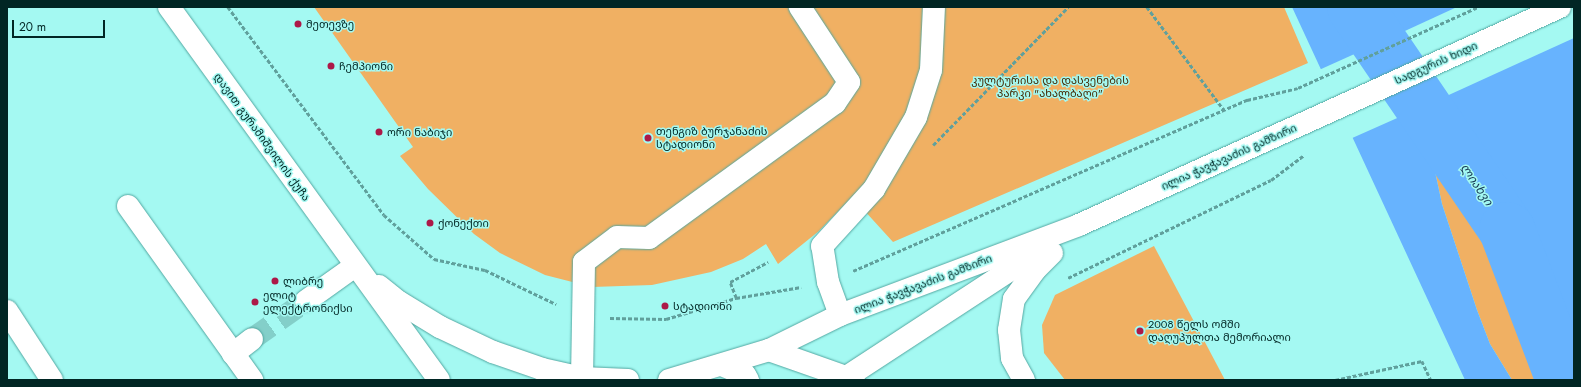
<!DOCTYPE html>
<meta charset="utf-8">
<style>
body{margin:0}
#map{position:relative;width:1581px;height:387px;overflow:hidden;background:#a4f9f2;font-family:Jost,"Noto Sans Georgian",sans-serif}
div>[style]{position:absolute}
.green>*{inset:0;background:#f0b063}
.water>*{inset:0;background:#67b3fe}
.pier>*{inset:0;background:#a4f9f2}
.river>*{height:56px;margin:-28px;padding:0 28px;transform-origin:28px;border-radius:28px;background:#67b3fe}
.minor-tunnel>*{height:22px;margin-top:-11px;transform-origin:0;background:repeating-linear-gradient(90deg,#83cfc9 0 22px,transparent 0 33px)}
.path>*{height:2.5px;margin-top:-1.25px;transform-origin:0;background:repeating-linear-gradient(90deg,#60a09c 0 4px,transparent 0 6px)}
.roads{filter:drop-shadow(0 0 1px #53a7a1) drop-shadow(0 0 1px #53a7a1)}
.minor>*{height:22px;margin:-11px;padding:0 11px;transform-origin:11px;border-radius:11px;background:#fff}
.major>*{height:22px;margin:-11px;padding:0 11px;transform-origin:11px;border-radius:11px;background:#fff}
.dots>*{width:11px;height:11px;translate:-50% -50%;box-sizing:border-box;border:2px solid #a4f9f2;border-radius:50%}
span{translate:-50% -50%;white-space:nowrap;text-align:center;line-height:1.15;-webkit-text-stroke:3px #a4f9f2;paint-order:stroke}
.poi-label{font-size:11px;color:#012624}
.left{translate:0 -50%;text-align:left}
.street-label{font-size:11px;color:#012624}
.park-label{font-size:11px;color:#472b04}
.water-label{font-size:12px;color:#153553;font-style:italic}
.frame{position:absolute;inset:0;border:8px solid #012624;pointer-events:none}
.scale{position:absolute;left:12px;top:20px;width:93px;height:18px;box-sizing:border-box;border:2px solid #012624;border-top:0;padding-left:5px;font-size:12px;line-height:14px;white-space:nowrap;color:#012624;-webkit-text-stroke:3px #a4f9f2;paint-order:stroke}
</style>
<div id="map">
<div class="green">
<div style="clip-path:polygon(314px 7px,1284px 7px,1308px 63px,893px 242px,852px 197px,819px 231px,778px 264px,766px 244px,743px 259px,711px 272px,652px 285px,592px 287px,545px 275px,500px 253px,474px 234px,428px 189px,400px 156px,413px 147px)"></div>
<div style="clip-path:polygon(1337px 7px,1388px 7px,1390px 19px,1472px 133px,1500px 191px,1511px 238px,1540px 297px,1564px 328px,1574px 366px,1574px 380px,1512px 380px,1490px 344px,1477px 310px,1442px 204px,1427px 134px,1352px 24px)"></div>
<div style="clip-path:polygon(1154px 246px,1225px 380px,1065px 380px,1044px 353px,1042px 325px,1055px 295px)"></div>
</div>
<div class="water">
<div style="clip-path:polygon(1292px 7px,1337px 7px,1352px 24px,1427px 134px,1442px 204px,1477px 310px,1490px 344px,1512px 380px,1465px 380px)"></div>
<div style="clip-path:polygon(1388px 7px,1574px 7px,1574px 367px,1564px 328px,1520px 269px,1500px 191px,1472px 133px,1426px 82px,1407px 56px,1394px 31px)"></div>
</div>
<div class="pier">
<div style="clip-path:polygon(1457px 7px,1574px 7px,1574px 38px,1440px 99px,1406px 57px,1394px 36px)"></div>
<div style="clip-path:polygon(1370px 47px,1413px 111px,1350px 139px,1319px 70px)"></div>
</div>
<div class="river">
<div style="left:1355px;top:7px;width:270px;rotate:55.7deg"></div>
<div style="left:1507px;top:230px;width:160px;rotate:69.2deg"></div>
</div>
<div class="minor-tunnel">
<div style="left:252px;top:339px;width:66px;rotate:-35.1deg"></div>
</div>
<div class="path">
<div style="left:228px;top:7px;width:260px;rotate:53.1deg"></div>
<div style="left:384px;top:215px;width:67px;rotate:41.3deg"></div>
<div style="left:434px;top:259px;width:52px;rotate:12.2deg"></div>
<div style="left:485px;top:270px;width:79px;rotate:25.6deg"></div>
<div style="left:1147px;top:7px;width:129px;rotate:53.2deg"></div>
<div style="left:933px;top:145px;width:193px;rotate:-45.6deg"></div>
<div style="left:853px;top:271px;width:430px;rotate:-23.5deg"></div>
<div style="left:1247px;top:100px;width:52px;rotate:-13.2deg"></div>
<div style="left:1298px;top:88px;width:197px;rotate:-24.2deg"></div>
<div style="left:1068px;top:278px;width:225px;rotate:-25.8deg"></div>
<div style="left:1271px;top:180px;width:41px;rotate:-37.1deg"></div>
<div style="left:736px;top:298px;width:17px;rotate:-111deg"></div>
<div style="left:730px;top:282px;width:43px;rotate:-27.8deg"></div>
<div style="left:610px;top:318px;width:56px;rotate:1deg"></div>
<div style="left:666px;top:319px;width:73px;rotate:-16.7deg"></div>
<div style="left:736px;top:298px;width:66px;rotate:-9.6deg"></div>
<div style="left:1335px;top:380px;width:89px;rotate:-12.3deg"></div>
<div style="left:1422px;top:361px;width:21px;rotate:65deg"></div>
</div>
<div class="roads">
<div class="minor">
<div style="left:128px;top:206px;width:214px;rotate:54.5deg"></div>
<div style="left:306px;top:301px;width:60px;rotate:-35.5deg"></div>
<div style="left:7px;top:311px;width:82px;rotate:56.9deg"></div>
<div style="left:840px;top:315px;width:35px;rotate:-110deg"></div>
<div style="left:828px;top:282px;width:36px;rotate:-99deg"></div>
<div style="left:822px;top:246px;width:77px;rotate:-47.6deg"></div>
<div style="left:874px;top:189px;width:83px;rotate:-59.7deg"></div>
<div style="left:916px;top:117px;width:49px;rotate:-72.3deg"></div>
<div style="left:931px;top:70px;width:63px;rotate:-87.3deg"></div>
<div style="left:233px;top:354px;width:24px;rotate:-38deg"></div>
<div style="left:582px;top:378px;width:116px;rotate:-89deg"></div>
<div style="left:584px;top:262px;width:41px;rotate:-37.1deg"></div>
<div style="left:617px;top:237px;width:32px;rotate:2deg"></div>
<div style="left:649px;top:238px;width:230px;rotate:-36deg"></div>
<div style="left:835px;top:103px;width:25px;rotate:-56deg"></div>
<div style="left:849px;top:82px;width:90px;rotate:-123.2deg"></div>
</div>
<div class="major">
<div style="left:169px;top:7px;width:460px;rotate:54.1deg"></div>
<div style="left:379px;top:286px;width:26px;rotate:39deg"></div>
<div style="left:399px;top:302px;width:48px;rotate:31.4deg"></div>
<div style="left:440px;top:327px;width:59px;rotate:25.3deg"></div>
<div style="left:493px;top:352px;width:52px;rotate:19.1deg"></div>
<div style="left:542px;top:369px;width:41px;rotate:12.7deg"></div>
<div style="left:582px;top:378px;width:46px;rotate:2.5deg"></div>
<div style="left:769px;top:350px;width:90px;rotate:19.4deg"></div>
<div style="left:722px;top:365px;width:25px;rotate:23deg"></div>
<div style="left:745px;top:375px;width:6px;rotate:59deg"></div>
<div style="left:669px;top:380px;width:104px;rotate:-16.7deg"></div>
<div style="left:769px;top:350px;width:79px;rotate:-26.2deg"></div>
<div style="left:840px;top:315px;width:255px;rotate:-20.6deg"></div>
<div style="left:1079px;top:225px;width:528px;rotate:-24.38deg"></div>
<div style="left:842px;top:380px;width:243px;rotate:-33.2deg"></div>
<div style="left:1024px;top:380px;width:25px;rotate:-119deg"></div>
<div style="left:1012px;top:358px;width:28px;rotate:-96deg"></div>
<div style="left:1009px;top:330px;width:31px;rotate:-81deg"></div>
<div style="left:1014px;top:299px;width:36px;rotate:-54deg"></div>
<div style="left:1035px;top:270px;width:24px;rotate:-45deg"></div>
</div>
</div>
<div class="dots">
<div style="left:298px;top:24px;background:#ac1948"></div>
<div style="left:331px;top:66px;background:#ac1948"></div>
<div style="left:379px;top:132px;background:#ac1948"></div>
<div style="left:648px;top:138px;background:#ac1948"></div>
<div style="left:430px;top:223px;background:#ac1948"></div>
<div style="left:275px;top:281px;background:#ac1948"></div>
<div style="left:255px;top:302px;background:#ac1948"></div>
<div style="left:665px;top:306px;background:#ac1948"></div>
<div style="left:1140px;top:331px;background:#ac1948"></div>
</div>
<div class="poi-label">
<span class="left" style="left:306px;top:24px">მეთევზე</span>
<span class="left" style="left:339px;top:66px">ჩემპიონი</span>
<span class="left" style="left:387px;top:132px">ორი ნაბიჯი</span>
<span class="left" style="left:656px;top:138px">თენგიზ ბურჯანაძის<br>სტადიონი</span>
<span class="left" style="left:438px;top:223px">ქონექთი</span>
<span class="left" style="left:283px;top:281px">ლიბრე</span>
<span class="left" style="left:263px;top:302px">ელიტ<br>ელექტრონიქსი</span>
<span class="left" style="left:673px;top:306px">სტადიონი</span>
<span class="left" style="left:1148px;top:331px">2008 წელს ომში<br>დაღუპულთა მემორიალი</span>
</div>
<div class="street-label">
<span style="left:1436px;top:63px;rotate:-24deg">სადგურის ხიდი</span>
<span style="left:262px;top:137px;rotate:54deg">დავით გურამიშვილის ქუჩა</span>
<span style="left:1229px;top:157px;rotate:-24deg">ილია ჭავჭავაძის გამზირი</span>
<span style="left:923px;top:284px;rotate:-21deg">ილია ჭავჭავაძის გამზირი</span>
</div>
<div class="park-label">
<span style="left:1050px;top:87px">კულტურისა და დასვენების<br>პარკი "ახალბაღი"</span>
</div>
<div class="water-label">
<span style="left:1476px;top:185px;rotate:56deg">ლიახვი</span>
</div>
<div class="frame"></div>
<div class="scale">20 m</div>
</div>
